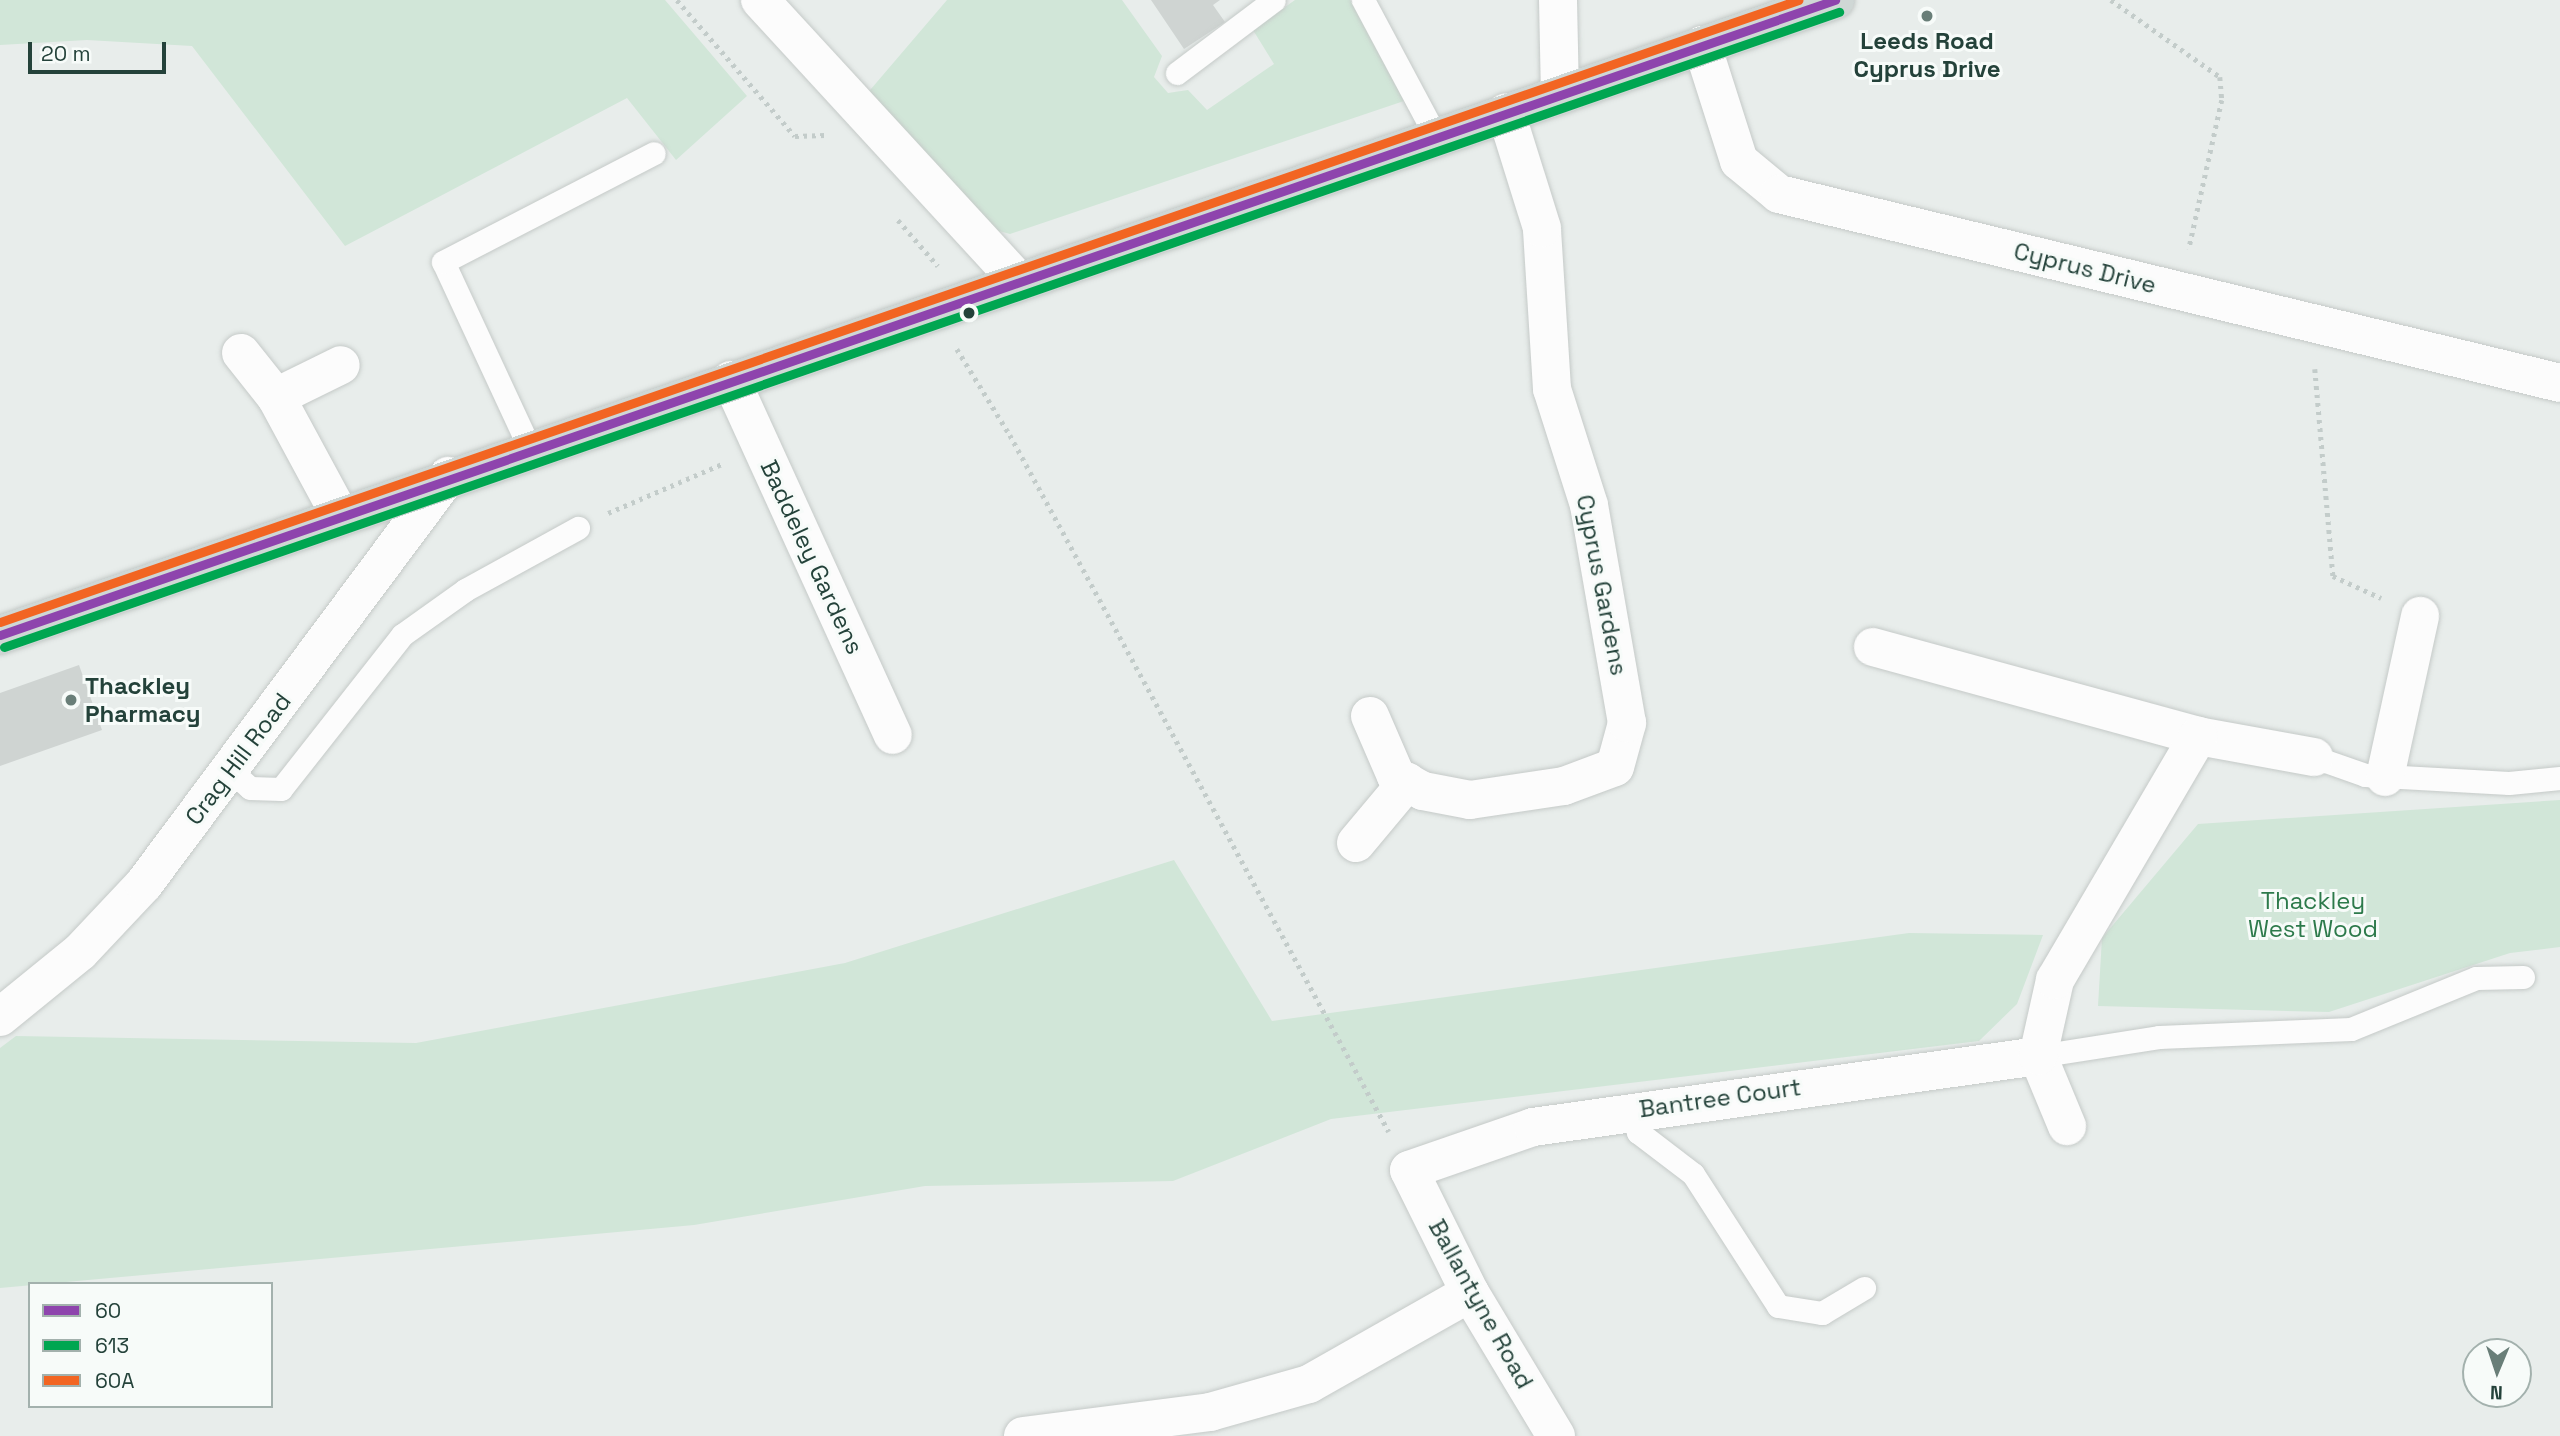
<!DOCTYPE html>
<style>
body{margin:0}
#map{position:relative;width:2560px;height:1436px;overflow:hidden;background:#e8edeb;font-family:"Space Grotesk",sans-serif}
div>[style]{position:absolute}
.green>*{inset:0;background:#d1e6d8}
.building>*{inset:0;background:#cfd4d2}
.path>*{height:4.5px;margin-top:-2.25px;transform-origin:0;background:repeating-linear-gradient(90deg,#c3ccca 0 3.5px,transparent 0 8.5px)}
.roads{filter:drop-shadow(0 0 2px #c5cac8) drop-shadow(0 0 2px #c5cac8)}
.service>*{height:23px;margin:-11.5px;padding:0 11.5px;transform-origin:11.5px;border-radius:11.5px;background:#fcfcfc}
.minor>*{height:38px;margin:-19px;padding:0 19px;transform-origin:19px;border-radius:19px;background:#fcfcfc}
.primary>*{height:38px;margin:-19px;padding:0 19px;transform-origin:19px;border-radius:19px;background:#cfd7d5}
.bus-1>*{height:9px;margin:-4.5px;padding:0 4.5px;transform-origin:4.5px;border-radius:4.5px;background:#8e44ad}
.bus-2>*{height:9px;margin:-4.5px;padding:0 4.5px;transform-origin:4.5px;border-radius:4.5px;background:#00a651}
.bus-3>*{height:9px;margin:-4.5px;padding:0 4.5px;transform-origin:4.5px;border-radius:4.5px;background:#f26522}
.dots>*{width:19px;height:19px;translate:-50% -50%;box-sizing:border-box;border:4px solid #f7fbf9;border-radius:50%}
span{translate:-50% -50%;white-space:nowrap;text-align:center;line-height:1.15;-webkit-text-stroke:6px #f7fbf9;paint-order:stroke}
.poi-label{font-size:24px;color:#24423a;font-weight:700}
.left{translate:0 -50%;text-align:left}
.street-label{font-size:24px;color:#24423a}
.park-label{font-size:24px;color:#2d7a4b}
.legend{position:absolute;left:28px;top:1282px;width:245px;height:126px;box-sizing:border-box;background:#f7fbf9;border:2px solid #a3b1ad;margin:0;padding:9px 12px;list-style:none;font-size:21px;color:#24423a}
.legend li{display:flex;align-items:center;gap:14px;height:35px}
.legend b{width:35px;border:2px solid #a3b1ad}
.north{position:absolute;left:2462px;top:1338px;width:70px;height:70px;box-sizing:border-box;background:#f7fbf9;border:2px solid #a3b1ad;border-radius:50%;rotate:182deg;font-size:19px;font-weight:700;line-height:28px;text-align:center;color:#24423a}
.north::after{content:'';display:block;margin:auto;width:24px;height:32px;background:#697e78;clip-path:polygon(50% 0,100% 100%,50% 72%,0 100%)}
.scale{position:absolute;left:28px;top:42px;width:138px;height:32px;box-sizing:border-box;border:4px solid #24423a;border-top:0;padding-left:9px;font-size:21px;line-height:24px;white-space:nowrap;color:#24423a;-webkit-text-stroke:5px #f7fbf9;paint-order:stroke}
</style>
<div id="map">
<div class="green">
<div style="clip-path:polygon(0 0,665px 0,747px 96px,676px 160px,627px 98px,345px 246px,192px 46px,87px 40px,0 45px)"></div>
<div style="clip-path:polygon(947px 0,1122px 0,1162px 56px,1154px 77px,1168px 93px,1188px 90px,1207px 110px,1274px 64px,1253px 30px,1295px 0,1350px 0,1404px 101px,1010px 234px,981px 226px,865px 96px)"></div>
<div style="clip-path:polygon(2560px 800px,2560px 947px,2510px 953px,2329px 1012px,2098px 1006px,2102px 938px,2198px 824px)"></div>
<div style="clip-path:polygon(1174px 860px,1272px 1021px,1909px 933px,2043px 935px,2017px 1004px,1979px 1041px,1331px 1119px,1173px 1181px,925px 1186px,694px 1225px,0 1288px,0 1048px,16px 1036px,416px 1043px,845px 963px)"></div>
</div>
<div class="building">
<div style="clip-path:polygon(1151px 0,1220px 0,1213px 5px,1225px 22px,1184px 49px)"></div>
<div style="clip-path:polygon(79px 665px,102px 730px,0 766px,0 693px)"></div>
</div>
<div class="path">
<div style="left:677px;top:0;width:180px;rotate:49.1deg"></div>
<div style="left:795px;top:136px;width:30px;rotate:-2deg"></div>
<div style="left:2111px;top:0;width:133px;rotate:35.2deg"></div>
<div style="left:2220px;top:77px;width:23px;rotate:85deg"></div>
<div style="left:2222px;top:100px;width:153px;rotate:102.5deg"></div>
<div style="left:898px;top:220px;width:61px;rotate:49deg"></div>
<div style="left:957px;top:349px;width:101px;rotate:58.4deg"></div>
<div style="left:1010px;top:435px;width:793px;rotate:61.46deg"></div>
<div style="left:2315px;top:369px;width:208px;rotate:85deg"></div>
<div style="left:2333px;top:576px;width:53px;rotate:24.6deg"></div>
<div style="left:608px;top:513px;width:124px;rotate:-23.3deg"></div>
</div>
<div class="roads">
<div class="service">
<div style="left:1363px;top:0;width:155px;rotate:61.9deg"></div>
<div style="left:1177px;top:73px;width:121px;rotate:-37deg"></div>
<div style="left:530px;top:449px;width:206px;rotate:-114.9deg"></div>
<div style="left:443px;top:262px;width:237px;rotate:-27.3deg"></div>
<div style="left:2314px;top:757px;width:54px;rotate:19.4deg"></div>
<div style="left:2365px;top:775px;width:144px;rotate:3.2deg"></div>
<div style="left:2509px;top:783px;width:51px;rotate:-5.6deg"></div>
<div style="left:230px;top:770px;width:27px;rotate:42deg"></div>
<div style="left:250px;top:788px;width:31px;rotate:2deg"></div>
<div style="left:281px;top:789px;width:196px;rotate:-51.8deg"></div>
<div style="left:402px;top:635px;width:77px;rotate:-35.5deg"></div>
<div style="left:465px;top:590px;width:129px;rotate:-28.8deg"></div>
<div style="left:2038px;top:1056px;width:122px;rotate:-8.9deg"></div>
<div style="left:2159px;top:1037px;width:192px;rotate:-2.4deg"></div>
<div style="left:2351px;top:1029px;width:135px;rotate:-22.2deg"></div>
<div style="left:2476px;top:978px;width:47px;rotate:-1.2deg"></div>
<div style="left:1632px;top:1110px;width:23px;rotate:75deg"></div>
<div style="left:1638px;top:1132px;width:69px;rotate:37.4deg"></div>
<div style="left:1693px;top:1174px;width:157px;rotate:57.2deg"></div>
<div style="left:1778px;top:1306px;width:45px;rotate:9deg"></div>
<div style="left:1822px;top:1313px;width:49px;rotate:-30.8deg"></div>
</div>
<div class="minor">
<div style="left:760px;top:0;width:381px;rotate:47.4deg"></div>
<div style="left:1558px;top:0;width:94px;rotate:88.8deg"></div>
<div style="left:1702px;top:45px;width:122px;rotate:72.3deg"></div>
<div style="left:1739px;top:161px;width:52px;rotate:39.5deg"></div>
<div style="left:1779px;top:194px;width:804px;rotate:13.6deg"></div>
<div style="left:241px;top:353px;width:56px;rotate:51.5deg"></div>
<div style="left:276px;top:397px;width:72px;rotate:-26.2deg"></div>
<div style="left:731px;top:380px;width:390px;rotate:65.5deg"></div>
<div style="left:276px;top:397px;width:136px;rotate:61.6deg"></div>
<div style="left:1873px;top:647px;width:337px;rotate:15.3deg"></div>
<div style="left:2198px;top:736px;width:118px;rotate:10.3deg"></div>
<div style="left:1370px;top:716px;width:65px;rotate:66.6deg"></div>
<div style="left:1396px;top:776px;width:31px;rotate:29deg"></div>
<div style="left:1423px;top:791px;width:48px;rotate:10.8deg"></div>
<div style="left:1470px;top:800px;width:95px;rotate:-8.5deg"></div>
<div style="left:1564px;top:786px;width:54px;rotate:-20.4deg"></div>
<div style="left:1615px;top:767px;width:46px;rotate:-74.7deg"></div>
<div style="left:1627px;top:723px;width:221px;rotate:-99.9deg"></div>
<div style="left:1589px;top:505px;width:122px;rotate:-107.7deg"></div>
<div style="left:1552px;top:389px;width:161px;rotate:-93.6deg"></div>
<div style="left:1542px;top:228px;width:121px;rotate:-107.4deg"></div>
<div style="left:2385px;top:777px;width:165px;rotate:-77.7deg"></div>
<div style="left:1356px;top:843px;width:80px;rotate:-50.1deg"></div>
<div style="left:0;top:1017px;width:103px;rotate:-39.1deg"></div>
<div style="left:80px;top:952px;width:93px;rotate:-46.7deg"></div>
<div style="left:144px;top:884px;width:509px;rotate:-53.31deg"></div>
<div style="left:2038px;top:1056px;width:76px;rotate:67.5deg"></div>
<div style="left:1023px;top:1436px;width:189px;rotate:-7.3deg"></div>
<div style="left:1210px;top:1412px;width:103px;rotate:-15.8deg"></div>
<div style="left:1309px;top:1384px;width:185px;rotate:-29.5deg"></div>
<div style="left:1556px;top:1436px;width:167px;rotate:-121deg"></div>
<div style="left:1470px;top:1293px;width:137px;rotate:-116.4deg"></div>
<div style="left:1409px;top:1170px;width:131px;rotate:-19.1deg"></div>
<div style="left:1533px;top:1127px;width:510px;rotate:-8deg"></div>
<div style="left:2038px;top:1056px;width:78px;rotate:-77.4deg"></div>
<div style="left:2055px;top:980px;width:283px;rotate:-59.6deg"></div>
</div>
<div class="primary">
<div style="left:0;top:635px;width:1942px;rotate:-19.09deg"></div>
</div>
</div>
<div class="bus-1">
<div style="left:0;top:635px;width:1942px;rotate:-19.09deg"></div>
</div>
<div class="bus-2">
<div style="left:4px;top:647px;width:1942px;rotate:-19.09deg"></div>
</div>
<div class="bus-3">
<div style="left:0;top:622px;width:1903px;rotate:-19.08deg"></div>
</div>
<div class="dots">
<div style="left:1927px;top:16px;background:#697e78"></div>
<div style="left:969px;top:313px;background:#24423a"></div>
<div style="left:71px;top:700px;background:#697e78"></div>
</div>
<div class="poi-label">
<span style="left:1927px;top:55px">Leeds Road<br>Cyprus Drive</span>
<span class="left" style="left:85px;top:700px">Thackley<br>Pharmacy</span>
</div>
<div class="street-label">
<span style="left:2085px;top:268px;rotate:14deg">Cyprus Drive</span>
<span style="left:812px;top:557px;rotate:65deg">Baddeley Gardens</span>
<span style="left:1602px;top:585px;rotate:79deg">Cyprus Gardens</span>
<span style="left:238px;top:759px;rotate:-53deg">Crag Hill Road</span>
<span style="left:1720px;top:1098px;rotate:-8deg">Bantree Court</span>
<span style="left:1481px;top:1304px;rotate:61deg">Ballantyne Road</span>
</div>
<div class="park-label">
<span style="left:2313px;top:915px">Thackley<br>West Wood</span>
</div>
<ul class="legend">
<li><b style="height:9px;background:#8e44ad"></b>60</li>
<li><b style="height:9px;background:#00a651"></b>613</li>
<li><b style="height:9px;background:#f26522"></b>60A</li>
</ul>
<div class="north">N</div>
<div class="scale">20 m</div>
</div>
